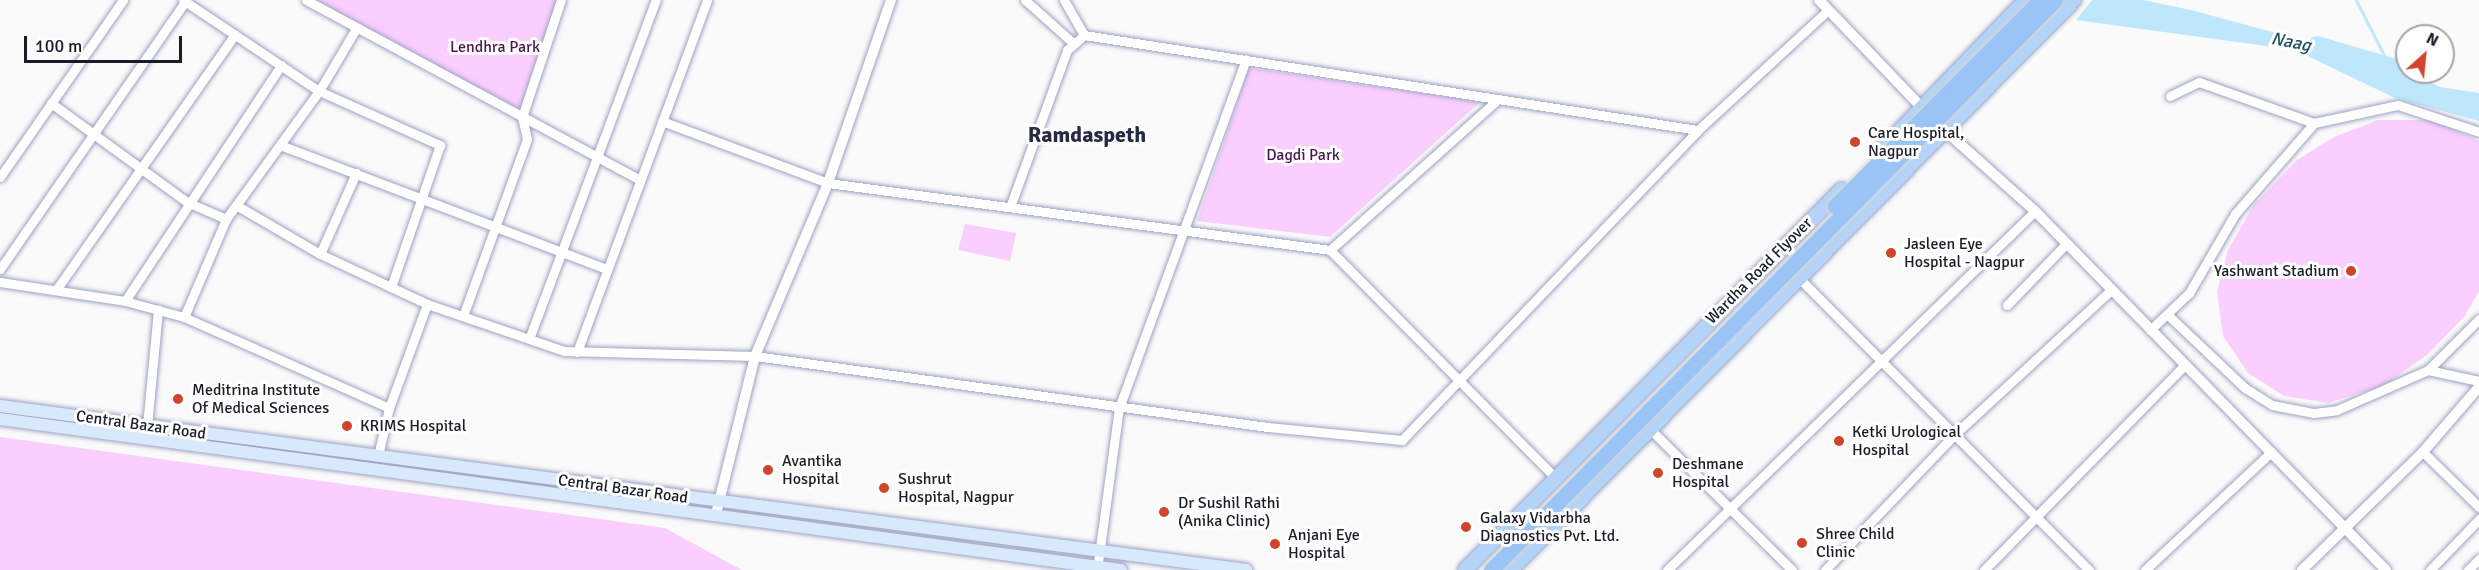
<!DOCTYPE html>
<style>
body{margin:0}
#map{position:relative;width:2479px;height:570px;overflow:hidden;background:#fafafa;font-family:Signika,sans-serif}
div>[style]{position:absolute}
.green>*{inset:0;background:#facefe}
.water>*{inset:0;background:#bfe7fb}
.stream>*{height:3px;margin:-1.5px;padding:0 1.5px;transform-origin:1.5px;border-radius:1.5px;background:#bfe7fb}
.river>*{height:20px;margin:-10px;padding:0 10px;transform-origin:10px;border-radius:10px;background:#bfe7fb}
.roads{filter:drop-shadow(0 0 2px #9ca2c4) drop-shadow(0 0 2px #9ca2c4)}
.minor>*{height:9px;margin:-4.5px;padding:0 4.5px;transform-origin:4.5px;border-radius:4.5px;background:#fff}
.tertiary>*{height:10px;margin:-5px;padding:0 5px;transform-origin:5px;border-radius:5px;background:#fff}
.secondary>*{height:12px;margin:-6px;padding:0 6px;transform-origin:6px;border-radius:6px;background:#d9e9fc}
.primary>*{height:14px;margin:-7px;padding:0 7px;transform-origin:7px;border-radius:7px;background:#b3d3f8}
.bridges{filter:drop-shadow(0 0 2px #d6d6d8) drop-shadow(0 0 2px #d6d6d8)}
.trunk-bridge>*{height:15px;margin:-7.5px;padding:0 7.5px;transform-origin:7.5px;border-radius:7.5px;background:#9ac4f6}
.dots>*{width:16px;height:16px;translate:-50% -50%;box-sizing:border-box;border:3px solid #fff;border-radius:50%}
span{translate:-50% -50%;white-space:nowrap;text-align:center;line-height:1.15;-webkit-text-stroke:6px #fff;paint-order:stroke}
.park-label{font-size:16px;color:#4d1355}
.poi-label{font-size:16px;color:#1a1d29}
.left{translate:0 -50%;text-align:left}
.right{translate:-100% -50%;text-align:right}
.street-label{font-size:16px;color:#1a1d29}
.water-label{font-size:18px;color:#225166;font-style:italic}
.district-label{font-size:22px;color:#262a45;font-weight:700}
.north{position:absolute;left:2395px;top:24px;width:60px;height:60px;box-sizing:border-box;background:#fff;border:2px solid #a3a5a9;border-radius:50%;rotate:27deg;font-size:16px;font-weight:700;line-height:24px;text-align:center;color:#1a1d29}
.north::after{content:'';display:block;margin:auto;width:21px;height:27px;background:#cf442b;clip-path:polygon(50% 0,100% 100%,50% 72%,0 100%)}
.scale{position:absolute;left:24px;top:36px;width:158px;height:27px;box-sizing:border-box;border:3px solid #1a1d29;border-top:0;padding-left:8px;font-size:18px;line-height:21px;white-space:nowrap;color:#1a1d29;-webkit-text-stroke:4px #fff;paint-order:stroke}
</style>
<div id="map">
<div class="green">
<div style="clip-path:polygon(306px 0,561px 0,522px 117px)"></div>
<div style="clip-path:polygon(1249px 68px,1480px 102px,1330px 237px,1197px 221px)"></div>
<div style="clip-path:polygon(2378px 120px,2432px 120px,2479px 141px,2479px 291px,2464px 317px,2427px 355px,2383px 386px,2328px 403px,2284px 396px,2248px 373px,2223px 336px,2217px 292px,2228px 250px,2253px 206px,2297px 160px,2334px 137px)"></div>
<div style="clip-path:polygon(965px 224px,1016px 233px,1010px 261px,958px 250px)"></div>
<div style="clip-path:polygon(0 437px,665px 528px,742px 570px,0 570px)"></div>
</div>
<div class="water">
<div style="clip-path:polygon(2092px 0,2143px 0,2191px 10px,2394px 65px,2440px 87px,2479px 93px,2479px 121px,2395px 98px,2295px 50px,2076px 20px)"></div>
</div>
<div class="stream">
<div style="left:2356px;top:0;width:73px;rotate:63.1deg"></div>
</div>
<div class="river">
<div style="left:2317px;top:46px;width:81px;rotate:16.4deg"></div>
</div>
<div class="roads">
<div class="minor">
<div style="left:183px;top:0;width:164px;rotate:33.8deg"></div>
<div style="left:319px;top:91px;width:133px;rotate:24.1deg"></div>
<div style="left:440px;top:145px;width:150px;rotate:109deg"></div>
<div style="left:306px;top:0;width:379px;rotate:28.3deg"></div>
<div style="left:1025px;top:0;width:63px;rotate:41.8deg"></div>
<div style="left:1064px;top:0;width:40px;rotate:60.3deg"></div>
<div style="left:2170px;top:96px;width:32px;rotate:-26deg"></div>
<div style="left:2199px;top:82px;width:122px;rotate:19.6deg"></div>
<div style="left:51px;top:103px;width:168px;rotate:36.1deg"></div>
<div style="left:187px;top:202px;width:43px;rotate:23.6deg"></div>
<div style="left:662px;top:121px;width:177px;rotate:20.5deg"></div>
<div style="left:828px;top:183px;width:506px;rotate:7.6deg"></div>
<div style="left:1330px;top:250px;width:224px;rotate:-41.9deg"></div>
<div style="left:280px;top:145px;width:350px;rotate:20.8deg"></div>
<div style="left:0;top:177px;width:216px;rotate:-55.2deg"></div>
<div style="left:236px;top:205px;width:97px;rotate:30.3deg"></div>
<div style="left:320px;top:254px;width:118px;rotate:25deg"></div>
<div style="left:427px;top:304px;width:145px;rotate:18.9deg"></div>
<div style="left:564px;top:351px;width:191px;rotate:1.5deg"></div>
<div style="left:755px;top:356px;width:517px;rotate:7.89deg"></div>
<div style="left:1267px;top:427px;width:136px;rotate:5.5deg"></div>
<div style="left:1402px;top:440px;width:429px;rotate:-46.3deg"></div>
<div style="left:1698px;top:130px;width:177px;rotate:-42.7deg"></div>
<div style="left:1010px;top:207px;width:167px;rotate:-70deg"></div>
<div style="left:1067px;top:50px;width:23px;rotate:-41deg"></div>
<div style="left:1084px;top:35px;width:621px;rotate:8.8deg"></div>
<div style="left:1330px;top:250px;width:321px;rotate:45.3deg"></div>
<div style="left:320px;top:254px;width:89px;rotate:-66deg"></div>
<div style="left:0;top:269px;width:325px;rotate:-55.3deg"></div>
<div style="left:1799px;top:278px;width:412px;rotate:45.2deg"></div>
<div style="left:0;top:282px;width:126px;rotate:8.6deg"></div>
<div style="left:125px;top:301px;width:61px;rotate:15.2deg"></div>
<div style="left:184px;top:317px;width:224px;rotate:23.9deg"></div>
<div style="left:56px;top:290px;width:312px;rotate:-55deg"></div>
<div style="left:125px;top:301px;width:283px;rotate:-56.5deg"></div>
<div style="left:2007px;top:305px;width:85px;rotate:-46deg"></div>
<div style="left:463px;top:316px;width:188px;rotate:-70.1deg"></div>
<div style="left:527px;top:139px;width:23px;rotate:-103deg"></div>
<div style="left:522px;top:117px;width:123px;rotate:-71.6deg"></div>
<div style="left:2169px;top:316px;width:105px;rotate:43.5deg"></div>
<div style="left:2245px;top:388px;width:32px;rotate:32deg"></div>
<div style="left:2272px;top:405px;width:43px;rotate:10.8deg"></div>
<div style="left:2314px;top:413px;width:23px;rotate:-7deg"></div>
<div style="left:2337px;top:410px;width:99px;rotate:-23.7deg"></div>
<div style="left:2428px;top:370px;width:52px;rotate:12.2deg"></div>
<div style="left:184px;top:317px;width:107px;rotate:-66.8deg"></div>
<div style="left:226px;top:219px;width:158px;rotate:-54deg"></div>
<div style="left:319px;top:91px;width:74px;rotate:-59.3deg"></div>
<div style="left:2150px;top:330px;width:54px;rotate:-43.5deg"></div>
<div style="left:2189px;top:293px;width:91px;rotate:-59.8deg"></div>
<div style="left:2235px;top:214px;width:121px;rotate:-49deg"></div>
<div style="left:2314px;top:123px;width:86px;rotate:-12.1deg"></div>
<div style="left:2398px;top:105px;width:85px;rotate:18.4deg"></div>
<div style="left:529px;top:339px;width:362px;rotate:-69.5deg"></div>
<div style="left:577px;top:352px;width:375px;rotate:-69.7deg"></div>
<div style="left:2428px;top:370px;width:72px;rotate:-45deg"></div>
<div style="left:147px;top:426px;width:117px;rotate:-84.6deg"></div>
<div style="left:1651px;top:430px;width:199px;rotate:44.8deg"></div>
<div style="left:2423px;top:452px;width:78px;rotate:44.5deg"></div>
<div style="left:378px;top:456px;width:49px;rotate:-77.1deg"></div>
<div style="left:389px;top:408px;width:111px;rotate:-69.9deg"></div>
<div style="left:1097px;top:570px;width:163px;rotate:-82.3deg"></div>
<div style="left:1119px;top:408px;width:371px;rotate:-70deg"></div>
<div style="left:1667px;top:570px;width:514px;rotate:-44.29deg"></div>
<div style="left:1825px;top:570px;width:188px;rotate:-46.3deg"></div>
<div style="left:1955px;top:434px;width:211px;rotate:-42.7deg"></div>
<div style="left:1984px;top:570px;width:287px;rotate:-45.6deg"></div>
<div style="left:2145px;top:570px;width:173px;rotate:-43.1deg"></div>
<div style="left:2430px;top:570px;width:71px;rotate:-46.1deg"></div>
<div style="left:2468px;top:570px;width:16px;rotate:-45deg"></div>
</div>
<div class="tertiary">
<div style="left:1819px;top:0;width:156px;rotate:46.3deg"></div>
<div style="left:1940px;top:126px;width:127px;rotate:41.8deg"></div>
<div style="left:2035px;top:211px;width:502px;rotate:45.65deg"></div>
<div style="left:716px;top:514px;width:163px;rotate:-76.1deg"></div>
<div style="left:755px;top:356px;width:188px;rotate:-67.1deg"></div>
<div style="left:828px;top:183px;width:194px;rotate:-71deg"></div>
<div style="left:2302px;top:570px;width:169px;rotate:-44.3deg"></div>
<div style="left:2423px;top:452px;width:86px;rotate:-49.3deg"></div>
</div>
<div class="secondary">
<div style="left:0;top:406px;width:1257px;rotate:7.5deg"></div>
<div style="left:0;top:419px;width:1131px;rotate:7.67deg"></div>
</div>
<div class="primary">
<div style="left:1878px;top:153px;width:213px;rotate:-46deg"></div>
<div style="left:1465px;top:570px;width:535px;rotate:-45.3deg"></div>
<div style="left:1511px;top:570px;width:801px;rotate:-45.35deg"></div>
</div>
</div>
<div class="bridges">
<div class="trunk-bridge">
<div style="left:1835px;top:206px;width:291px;rotate:-45.1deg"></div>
<div style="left:1491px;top:570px;width:802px;rotate:-45.3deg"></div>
</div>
</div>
<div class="dots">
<div style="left:1855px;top:142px;background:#cf442b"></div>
<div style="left:1891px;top:253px;background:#cf442b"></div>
<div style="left:2351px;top:271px;background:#cf442b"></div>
<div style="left:178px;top:399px;background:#cf442b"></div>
<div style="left:347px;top:426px;background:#cf442b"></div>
<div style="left:1839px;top:441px;background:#cf442b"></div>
<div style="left:768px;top:470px;background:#cf442b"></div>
<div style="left:1658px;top:473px;background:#cf442b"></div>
<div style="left:884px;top:488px;background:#cf442b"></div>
<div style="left:1164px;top:512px;background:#cf442b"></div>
<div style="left:1466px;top:527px;background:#cf442b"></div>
<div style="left:1802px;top:543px;background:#cf442b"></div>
<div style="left:1275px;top:544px;background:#cf442b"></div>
</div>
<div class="park-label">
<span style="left:495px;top:47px">Lendhra Park</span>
<span style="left:1303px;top:155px">Dagdi Park</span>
</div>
<div class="poi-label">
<span class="left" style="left:1868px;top:142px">Care Hospital,<br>Nagpur</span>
<span class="left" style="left:1904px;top:253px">Jasleen Eye<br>Hospital - Nagpur</span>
<span class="right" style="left:2339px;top:271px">Yashwant Stadium</span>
<span class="left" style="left:192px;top:399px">Meditrina Institute<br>Of Medical Sciences</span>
<span class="left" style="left:360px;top:426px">KRIMS Hospital</span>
<span class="left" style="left:1852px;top:441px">Ketki Urological<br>Hospital</span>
<span class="left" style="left:782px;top:470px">Avantika<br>Hospital</span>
<span class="left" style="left:1672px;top:473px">Deshmane<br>Hospital</span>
<span class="left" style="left:898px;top:488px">Sushrut<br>Hospital, Nagpur</span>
<span class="left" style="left:1178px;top:512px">Dr Sushil Rathi<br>(Anika Clinic)</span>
<span class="left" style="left:1480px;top:527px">Galaxy Vidarbha<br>Diagnostics Pvt. Ltd.</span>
<span class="left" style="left:1816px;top:543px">Shree Child<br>Clinic</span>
<span class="left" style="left:1288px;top:544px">Anjani Eye<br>Hospital</span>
</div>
<div class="street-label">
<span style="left:1759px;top:271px;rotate:-45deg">Wardha Road Flyover</span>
<span style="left:141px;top:425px;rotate:8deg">Central Bazar Road</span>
<span style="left:623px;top:489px;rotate:8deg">Central Bazar Road</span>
</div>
<div class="water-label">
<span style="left:2291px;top:42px;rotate:11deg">Naag</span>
</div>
<div class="district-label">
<span style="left:1087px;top:135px">Ramdaspeth</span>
</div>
<div class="north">N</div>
<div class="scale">100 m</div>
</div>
